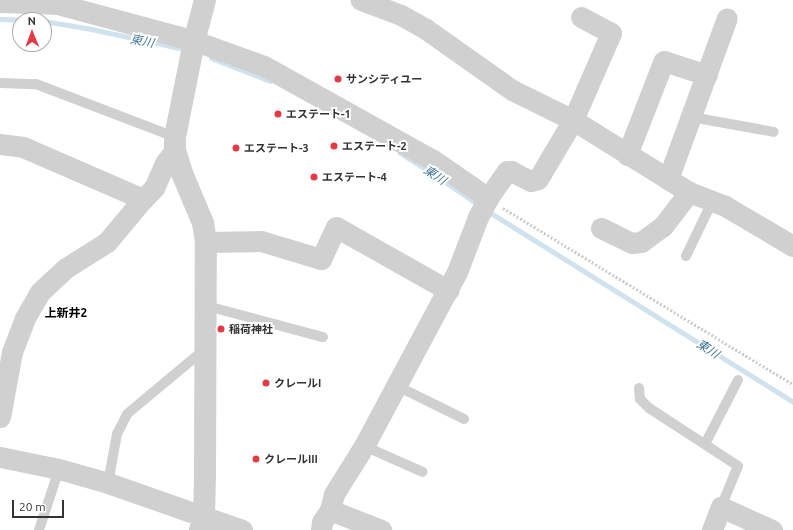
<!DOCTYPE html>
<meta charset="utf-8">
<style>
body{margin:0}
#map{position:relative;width:793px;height:530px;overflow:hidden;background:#fff;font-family:Ubuntu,"Noto Sans JP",sans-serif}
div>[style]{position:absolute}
.stream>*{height:5px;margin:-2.5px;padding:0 2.5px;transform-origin:2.5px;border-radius:2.5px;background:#cfe2ee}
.path>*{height:2.5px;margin-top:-1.25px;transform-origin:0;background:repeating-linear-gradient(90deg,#cdcdcd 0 2px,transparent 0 4px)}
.service>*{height:10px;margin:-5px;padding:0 5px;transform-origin:5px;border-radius:5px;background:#d0d0d0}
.minor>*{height:21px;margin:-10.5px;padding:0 10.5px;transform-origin:10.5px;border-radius:10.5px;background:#d0d0d0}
.tertiary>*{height:22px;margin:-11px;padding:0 11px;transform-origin:11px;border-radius:11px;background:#d0d0d0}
.dots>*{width:11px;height:11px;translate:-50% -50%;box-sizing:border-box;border:2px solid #fff;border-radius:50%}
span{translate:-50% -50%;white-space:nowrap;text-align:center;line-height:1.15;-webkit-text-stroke:4px #fff;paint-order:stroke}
.poi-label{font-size:11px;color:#333;font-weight:700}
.left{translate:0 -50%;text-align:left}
.water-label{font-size:12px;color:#3f7597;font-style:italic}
.neighbourhood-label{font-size:12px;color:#000;font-weight:700}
.north{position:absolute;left:12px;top:12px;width:40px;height:40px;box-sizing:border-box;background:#fff;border:1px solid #adadad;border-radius:50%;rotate:359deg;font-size:11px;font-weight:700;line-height:16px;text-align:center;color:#333}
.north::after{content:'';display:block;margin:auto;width:14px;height:18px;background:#e63946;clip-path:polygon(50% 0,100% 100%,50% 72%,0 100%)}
.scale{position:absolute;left:12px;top:500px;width:52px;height:18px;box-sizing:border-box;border:2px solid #333;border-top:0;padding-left:5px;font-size:12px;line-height:14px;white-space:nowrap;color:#333;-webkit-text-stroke:3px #fff;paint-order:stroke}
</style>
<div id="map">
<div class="stream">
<div style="left:0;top:19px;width:29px;rotate:2deg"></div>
<div style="left:44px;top:21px;width:48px;rotate:9.7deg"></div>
<div style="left:91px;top:29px;width:99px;rotate:12.2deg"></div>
<div style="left:211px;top:58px;width:63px;rotate:21.3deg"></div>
<div style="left:400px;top:153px;width:36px;rotate:32deg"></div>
<div style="left:431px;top:172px;width:60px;rotate:34.8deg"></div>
<div style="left:486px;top:210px;width:362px;rotate:32deg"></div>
</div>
<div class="path">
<div style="left:503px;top:208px;width:339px;rotate:31.3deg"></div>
</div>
<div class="service">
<div style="left:0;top:83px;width:36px;rotate:2deg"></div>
<div style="left:36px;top:84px;width:149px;rotate:20.9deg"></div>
<div style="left:691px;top:117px;width:84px;rotate:10.2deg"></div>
<div style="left:686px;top:256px;width:62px;rotate:-64.3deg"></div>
<div style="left:207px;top:306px;width:120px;rotate:15deg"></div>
<div style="left:395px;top:385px;width:77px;rotate:26.2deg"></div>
<div style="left:639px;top:388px;width:11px;rotate:85deg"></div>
<div style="left:640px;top:399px;width:13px;rotate:45deg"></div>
<div style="left:649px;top:408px;width:106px;rotate:33.1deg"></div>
<div style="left:738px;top:466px;width:44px;rotate:112.5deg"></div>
<div style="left:705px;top:444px;width:72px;rotate:-62.7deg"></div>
<div style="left:364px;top:446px;width:64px;rotate:23.8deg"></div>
<div style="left:108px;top:483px;width:50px;rotate:-79.6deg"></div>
<div style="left:117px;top:434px;width:22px;rotate:-63deg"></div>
<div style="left:127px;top:414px;width:102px;rotate:-39.8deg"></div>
<div style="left:39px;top:530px;width:64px;rotate:-71.8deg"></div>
</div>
<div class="minor">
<div style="left:0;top:2px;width:58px;rotate:2deg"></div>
<div style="left:58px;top:4px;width:142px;rotate:15.1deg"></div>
<div style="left:195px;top:41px;width:73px;rotate:19.9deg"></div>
<div style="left:264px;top:66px;width:193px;rotate:29.1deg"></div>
<div style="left:433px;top:160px;width:67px;rotate:34.6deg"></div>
<div style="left:581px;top:17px;width:34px;rotate:28deg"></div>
<div style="left:611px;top:33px;width:95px;rotate:113.6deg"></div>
<div style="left:573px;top:120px;width:112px;rotate:31.8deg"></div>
<div style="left:668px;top:179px;width:171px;rotate:-69.9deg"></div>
<div style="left:0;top:144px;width:23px;rotate:7deg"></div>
<div style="left:23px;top:147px;width:131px;rotate:23.4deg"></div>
<div style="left:143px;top:199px;width:16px;rotate:-45deg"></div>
<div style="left:154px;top:188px;width:27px;rotate:-66deg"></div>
<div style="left:165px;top:163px;width:16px;rotate:-52deg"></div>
<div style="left:627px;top:155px;width:100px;rotate:-68.8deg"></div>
<div style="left:663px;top:62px;width:1px;rotate:-45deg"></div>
<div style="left:664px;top:61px;width:45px;rotate:18deg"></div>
<div style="left:668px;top:179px;width:25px;rotate:32deg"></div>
<div style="left:689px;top:192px;width:39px;rotate:21deg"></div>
<div style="left:725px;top:206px;width:79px;rotate:30.5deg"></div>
<div style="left:601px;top:228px;width:34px;rotate:26deg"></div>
<div style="left:632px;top:243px;width:9px;rotate:-6deg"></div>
<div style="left:641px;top:242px;width:27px;rotate:-36deg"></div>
<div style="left:663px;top:226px;width:43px;rotate:-52.6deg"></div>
<div style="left:206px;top:242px;width:55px;rotate:-1deg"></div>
<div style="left:261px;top:241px;width:63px;rotate:16.7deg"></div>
<div style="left:321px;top:259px;width:35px;rotate:-65deg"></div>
<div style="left:336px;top:227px;width:129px;rotate:29.4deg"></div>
<div style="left:0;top:417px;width:66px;rotate:-79.5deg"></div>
<div style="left:12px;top:352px;width:36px;rotate:-69deg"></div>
<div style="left:25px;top:318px;width:30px;rotate:-60deg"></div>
<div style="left:40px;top:292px;width:35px;rotate:-43deg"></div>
<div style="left:66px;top:268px;width:49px;rotate:-32.4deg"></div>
<div style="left:107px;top:242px;width:56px;rotate:-50.1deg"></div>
<div style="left:0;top:457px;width:60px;rotate:11.5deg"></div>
<div style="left:59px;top:469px;width:51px;rotate:15.9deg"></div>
<div style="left:108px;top:483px;width:142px;rotate:19.3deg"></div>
<div style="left:330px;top:510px;width:55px;rotate:21.4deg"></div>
<div style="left:321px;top:530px;width:8px;rotate:-83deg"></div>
<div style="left:322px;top:522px;width:14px;rotate:-56deg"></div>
<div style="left:330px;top:510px;width:16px;rotate:-76deg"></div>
<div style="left:334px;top:494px;width:57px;rotate:-58deg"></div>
<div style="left:364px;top:446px;width:197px;rotate:-61.9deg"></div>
<div style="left:457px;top:272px;width:59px;rotate:-69.1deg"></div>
<div style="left:478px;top:217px;width:21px;rotate:-62deg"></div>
<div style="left:488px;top:198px;width:33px;rotate:-55deg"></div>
<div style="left:507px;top:171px;width:4px"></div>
<div style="left:511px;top:171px;width:22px;rotate:27deg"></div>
<div style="left:531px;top:181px;width:7px;rotate:-16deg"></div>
<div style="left:538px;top:179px;width:69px;rotate:-59.3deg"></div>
<div style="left:573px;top:120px;width:68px;rotate:-153.8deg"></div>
<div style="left:512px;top:90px;width:105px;rotate:-144.7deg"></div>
<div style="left:426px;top:29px;width:29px;rotate:-151deg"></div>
<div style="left:401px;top:15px;width:43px;rotate:-159.4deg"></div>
<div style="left:712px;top:530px;width:25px;rotate:-69deg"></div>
<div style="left:721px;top:507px;width:56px;rotate:24.3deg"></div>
</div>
<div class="tertiary">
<div style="left:200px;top:530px;width:14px;rotate:-73deg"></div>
<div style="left:204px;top:517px;width:41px;rotate:-88.6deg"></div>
<div style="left:205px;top:476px;width:234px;rotate:-89.8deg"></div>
<div style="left:206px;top:242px;width:19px;rotate:-99deg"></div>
<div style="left:203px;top:223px;width:54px;rotate:-112.8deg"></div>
<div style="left:182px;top:173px;width:24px;rotate:-107deg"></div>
<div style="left:175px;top:150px;width:13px;rotate:-90deg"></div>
<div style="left:175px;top:137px;width:97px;rotate:-78.7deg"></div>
<div style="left:194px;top:42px;width:43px;rotate:-75.3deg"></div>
</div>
<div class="dots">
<div style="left:338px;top:79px;background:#e63946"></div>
<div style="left:278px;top:114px;background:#e63946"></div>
<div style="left:334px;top:146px;background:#e63946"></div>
<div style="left:236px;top:148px;background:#e63946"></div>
<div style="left:314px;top:177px;background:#e63946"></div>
<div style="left:221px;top:329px;background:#e63946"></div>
<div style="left:266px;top:383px;background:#e63946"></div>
<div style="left:256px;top:459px;background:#e63946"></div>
</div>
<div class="poi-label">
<span class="left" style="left:346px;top:79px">サンシティユー</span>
<span class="left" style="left:286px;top:114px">エステート-1</span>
<span class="left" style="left:342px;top:146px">エステート-2</span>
<span class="left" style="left:244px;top:148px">エステート-3</span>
<span class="left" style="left:322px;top:177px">エステート-4</span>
<span class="left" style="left:229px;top:329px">稲荷神社</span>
<span class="left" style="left:274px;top:383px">クレールI</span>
<span class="left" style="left:264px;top:459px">クレールIII</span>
</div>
<div class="water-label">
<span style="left:142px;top:41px;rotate:11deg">東川</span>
<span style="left:435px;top:175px;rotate:33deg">東川</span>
<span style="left:708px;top:349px;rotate:32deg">東川</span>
</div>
<div class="neighbourhood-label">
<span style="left:66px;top:313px">上新井2</span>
</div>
<div class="north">N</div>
<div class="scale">20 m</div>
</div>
